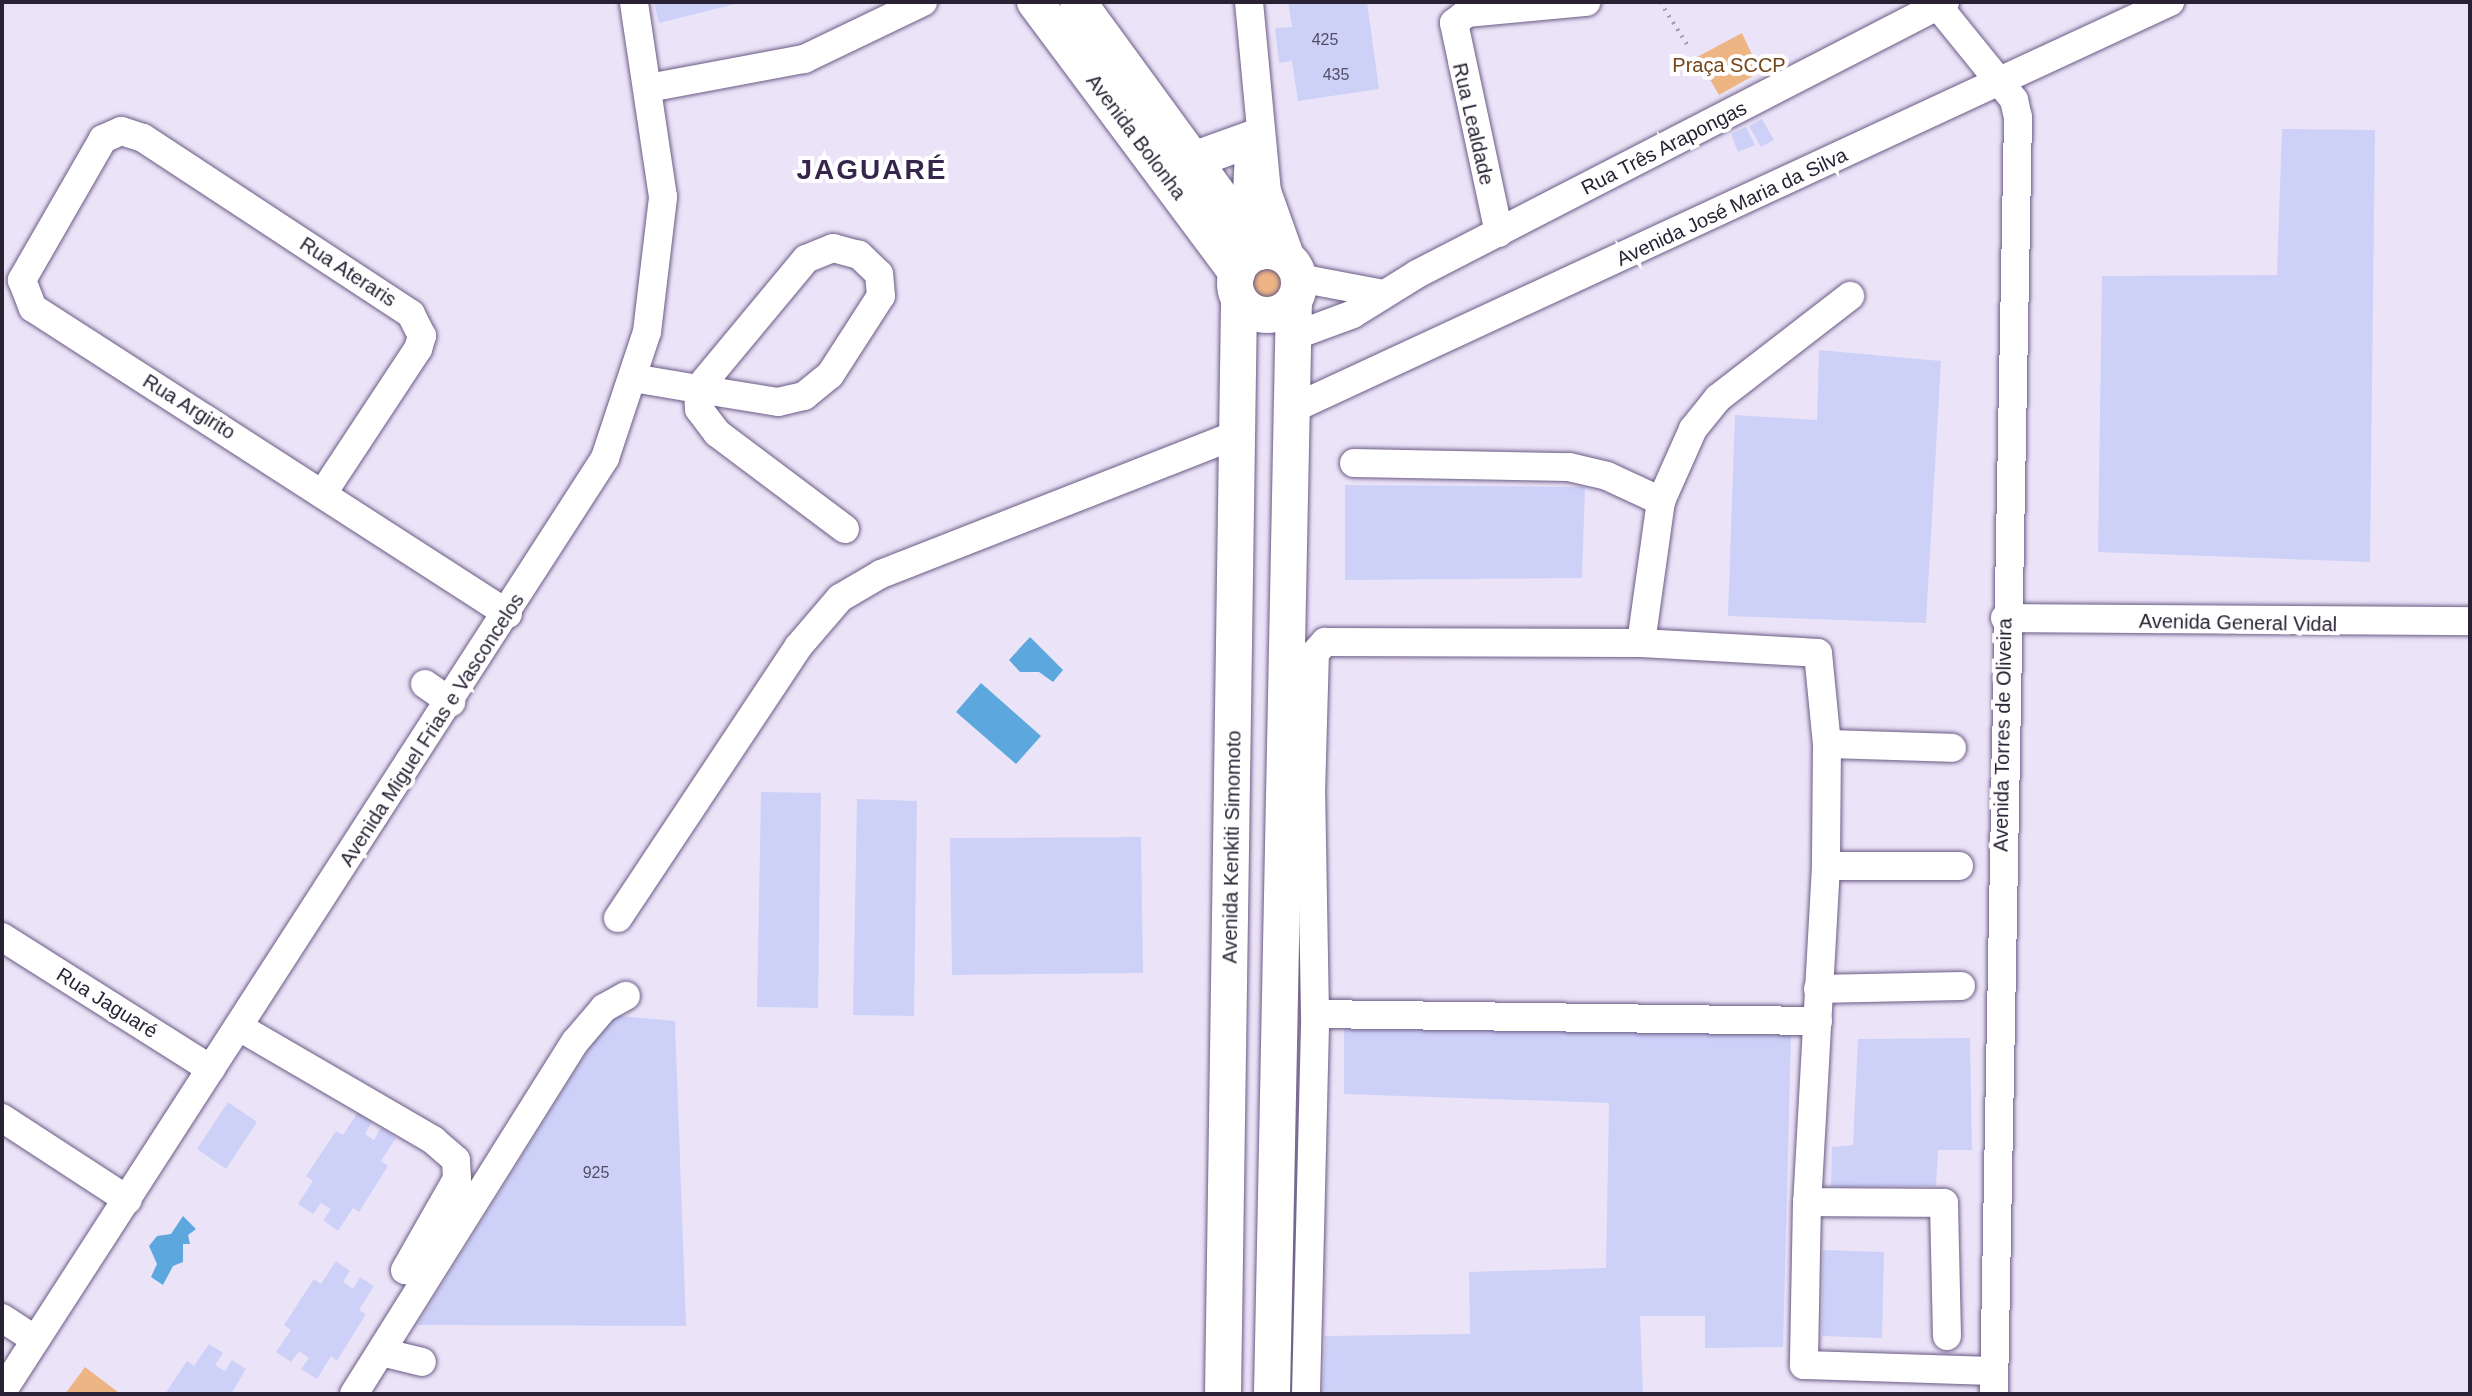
<!DOCTYPE html>
<meta charset="utf-8">
<style>
body{margin:0}
#map{position:relative;width:2472px;height:1396px;overflow:hidden;background:#ebe4f8;font-family:Arial,sans-serif}
div>[style]{position:absolute}
.green>*{inset:0;background:#eeb584}
.round{border-radius:50%}
.water>*{inset:0;background:#5ca8de}
.building>*{inset:0;background:#cdd1f8}
.path>*{height:4px;margin-top:-2px;transform-origin:0;background:repeating-linear-gradient(90deg,#a49db0 0 2px,transparent 0 8px)}
.roads{filter:drop-shadow(0 0 2px #6b5b85) drop-shadow(0 0 2px #6b5b85)}
.minor>*{height:28px;margin:-14px;padding:0 14px;transform-origin:14px;border-radius:14px;background:#fff}
.major>*{height:36px;margin:-18px;padding:0 18px;transform-origin:18px;border-radius:18px;background:#fff}
.major>.ring{margin:-18px;padding:0;box-sizing:content-box;background:none;border:36px solid #fff;border-radius:50%}
span{translate:-50% -50%;white-space:nowrap;text-align:center;line-height:1.15;-webkit-text-stroke:8px #fff;paint-order:stroke}
.number-label{font-size:16px;color:#524e65}
.number-label span{-webkit-text-stroke-width:0}
.park-label{font-size:20px;color:#72461a}
.street-label{font-size:20px;color:#292234}
.district-label{font-size:28px;color:#35254b;font-weight:700;letter-spacing:2px}
.frame{position:absolute;inset:0;border:4px solid #292234;pointer-events:none}
</style>
<div id="map">
<div class="green">
<div style="clip-path:polygon(1742px 33px,1760px 72px,1719px 95px,1697px 57px)"></div>
<div class="round" style="left:1252px;top:268px;width:32px;height:32px"></div>
<div style="clip-path:polygon(85px 1367px,118px 1392px,117px 1394px,65px 1394px)"></div>
</div>
<div class="water">
<div style="clip-path:polygon(1030px 637px,1063px 670px,1053px 682px,1039px 672px,1020px 672px,1009px 660px)"></div>
<div style="clip-path:polygon(981px 683px,1041px 736px,1016px 764px,956px 712px)"></div>
<div style="clip-path:polygon(183px 1216px,196px 1229px,188px 1235px,190px 1244px,183px 1244px,183px 1262px,173px 1266px,163px 1285px,151px 1277px,157px 1264px,149px 1246px,157px 1236px,171px 1234px)"></div>
</div>
<div class="building">
<div style="clip-path:polygon(654px 2px,739px 2px,739px 3px,659px 23px)"></div>
<div style="clip-path:polygon(1288px 2px,1367px 2px,1379px 89px,1298px 101px,1292px 61px,1279px 63px,1275px 28px,1292px 27px)"></div>
<div style="clip-path:polygon(1762px 119px,1774px 140px,1761px 147px,1749px 126px)"></div>
<div style="clip-path:polygon(1746px 127px,1755px 145px,1738px 152px,1731px 134px)"></div>
<div style="clip-path:polygon(2282px 129px,2375px 130px,2370px 562px,2098px 552px,2102px 276px,2277px 275px)"></div>
<div style="clip-path:polygon(1819px 350px,1941px 361px,1926px 623px,1728px 616px,1735px 415px,1817px 420px)"></div>
<div style="clip-path:polygon(1345px 485px,1585px 487px,1582px 578px,1345px 580px)"></div>
<div style="clip-path:polygon(761px 792px,821px 793px,818px 1008px,757px 1007px)"></div>
<div style="clip-path:polygon(857px 799px,917px 801px,914px 1016px,853px 1015px)"></div>
<div style="clip-path:polygon(1141px 837px,1143px 973px,952px 975px,950px 838px)"></div>
<div style="clip-path:polygon(610px 1015px,675px 1021px,686px 1326px,417px 1325px)"></div>
<div style="clip-path:polygon(1344px 1024px,1791px 1035px,1783px 1347px,1705px 1348px,1705px 1316px,1640px 1316px,1643px 1394px,1323px 1394px,1325px 1336px,1470px 1334px,1469px 1272px,1606px 1268px,1609px 1103px,1344px 1094px)"></div>
<div style="clip-path:polygon(1970px 1038px,1972px 1150px,1938px 1150px,1936px 1186px,1831px 1187px,1832px 1147px,1853px 1145px,1858px 1039px)"></div>
<div style="clip-path:polygon(228px 1102px,257px 1122px,226px 1169px,197px 1149px)"></div>
<div style="clip-path:polygon(358px 1112px,372px 1122px,365px 1134px,374px 1140px,381px 1128px,396px 1138px,381px 1161px,388px 1166px,359px 1212px,353px 1208px,338px 1231px,323px 1220px,331px 1209px,321px 1203px,313px 1214px,298px 1204px,313px 1181px,306px 1176px,336px 1131px,343px 1135px)"></div>
<div style="clip-path:polygon(1823px 1250px,1884px 1252px,1882px 1338px,1822px 1336px)"></div>
<div style="clip-path:polygon(336px 1261px,350px 1271px,343px 1282px,353px 1289px,360px 1277px,374px 1286px,359px 1310px,366px 1314px,337px 1361px,331px 1356px,317px 1379px,301px 1369px,309px 1358px,299px 1351px,291px 1362px,276px 1352px,291px 1330px,284px 1325px,314px 1279px,321px 1284px)"></div>
<div style="clip-path:polygon(209px 1344px,223px 1353px,215px 1365px,225px 1371px,232px 1360px,246px 1369px,231px 1394px,165px 1394px,187px 1361px,194px 1366px)"></div>
</div>
<div class="path">
<div style="left:1660px;top:2px;width:56px;rotate:57.4deg"></div>
</div>
<div class="roads">
<div class="minor">
<div style="left:1249px;top:2px;width:190px;rotate:84.6deg"></div>
<div style="left:1267px;top:191px;width:77px;rotate:70.4deg"></div>
<div style="left:1938px;top:6px;width:121px;rotate:51deg"></div>
<div style="left:2014px;top:100px;width:17px;rotate:77deg"></div>
<div style="left:2018px;top:117px;width:1277px;rotate:91.08deg"></div>
<div style="left:649px;top:88px;width:158px;rotate:-10.6deg"></div>
<div style="left:804px;top:59px;width:132px;rotate:-25.6deg"></div>
<div style="left:1249px;top:152px;width:42px;rotate:92.7deg"></div>
<div style="left:1247px;top:194px;width:48px;rotate:73.1deg"></div>
<div style="left:1499px;top:233px;width:215px;rotate:-102.1deg"></div>
<div style="left:1454px;top:23px;width:16px;rotate:-38deg"></div>
<div style="left:1467px;top:13px;width:120px;rotate:-5.3deg"></div>
<div style="left:1299px;top:278px;width:86px;rotate:10.8deg"></div>
<div style="left:1294px;top:336px;width:63px;rotate:-20.4deg"></div>
<div style="left:1353px;top:314px;width:75px;rotate:-32deg"></div>
<div style="left:1417px;top:274px;width:594px;rotate:-27.26deg"></div>
<div style="left:633px;top:378px;width:66px;rotate:9.6deg"></div>
<div style="left:698px;top:389px;width:81px;rotate:9.2deg"></div>
<div style="left:778px;top:402px;width:27px;rotate:-13deg"></div>
<div style="left:804px;top:396px;width:33px;rotate:-39deg"></div>
<div style="left:830px;top:375px;width:94px;rotate:-57.2deg"></div>
<div style="left:881px;top:296px;width:22px;rotate:-95deg"></div>
<div style="left:879px;top:274px;width:28px;rotate:-136deg"></div>
<div style="left:859px;top:255px;width:27px;rotate:-165deg"></div>
<div style="left:833px;top:248px;width:29px;rotate:158deg"></div>
<div style="left:806px;top:259px;width:169px;rotate:129.7deg"></div>
<div style="left:698px;top:389px;width:20px;rotate:87deg"></div>
<div style="left:699px;top:409px;width:30px;rotate:53deg"></div>
<div style="left:717px;top:433px;width:160px;rotate:36.9deg"></div>
<div style="left:1292px;top:409px;width:968px;rotate:-24.87deg"></div>
<div style="left:1354px;top:463px;width:215px;rotate:1.1deg"></div>
<div style="left:1569px;top:467px;width:39px;rotate:13deg"></div>
<div style="left:1607px;top:476px;width:60px;rotate:24.8deg"></div>
<div style="left:323px;top:493px;width:173px;rotate:-56.6deg"></div>
<div style="left:418px;top:349px;width:14px;rotate:-73deg"></div>
<div style="left:422px;top:336px;width:25px;rotate:-117deg"></div>
<div style="left:411px;top:314px;width:321px;rotate:-146.7deg"></div>
<div style="left:143px;top:138px;width:23px;rotate:-162deg"></div>
<div style="left:121px;top:131px;width:20px;rotate:156deg"></div>
<div style="left:103px;top:139px;width:163px;rotate:119.9deg"></div>
<div style="left:22px;top:280px;width:30px;rotate:69deg"></div>
<div style="left:33px;top:308px;width:565px;rotate:32.79deg"></div>
<div style="left:2005px;top:618px;width:465px;rotate:0.4deg"></div>
<div style="left:1641px;top:643px;width:143px;rotate:-82deg"></div>
<div style="left:1661px;top:501px;width:79px;rotate:-66deg"></div>
<div style="left:1693px;top:429px;width:40px;rotate:-51deg"></div>
<div style="left:1718px;top:398px;width:167px;rotate:-37.7deg"></div>
<div style="left:425px;top:684px;width:32px;rotate:35deg"></div>
<div style="left:1827px;top:744px;width:125px;rotate:1.8deg"></div>
<div style="left:1826px;top:866px;width:133px"></div>
<div style="left:618px;top:918px;width:325px;rotate:-56.4deg"></div>
<div style="left:798px;top:647px;width:65px;rotate:-49.4deg"></div>
<div style="left:840px;top:598px;width:48px;rotate:-30.3deg"></div>
<div style="left:881px;top:574px;width:383px;rotate:-21.4deg"></div>
<div style="left:2px;top:937px;width:247px;rotate:32.3deg"></div>
<div style="left:1818px;top:989px;width:143px;rotate:-1.2deg"></div>
<div style="left:1315px;top:1014px;width:503px;rotate:0.8deg"></div>
<div style="left:239px;top:1027px;width:225px;rotate:30.2deg"></div>
<div style="left:433px;top:1140px;width:30px;rotate:41deg"></div>
<div style="left:456px;top:1160px;width:19px;rotate:87deg"></div>
<div style="left:457px;top:1179px;width:105px;rotate:119.7deg"></div>
<div style="left:2px;top:1118px;width:150px;rotate:33.1deg"></div>
<div style="left:2px;top:1318px;width:38px;rotate:33deg"></div>
<div style="left:1947px;top:1336px;width:133px;rotate:-91.3deg"></div>
<div style="left:1944px;top:1203px;width:137px;rotate:-179.6deg"></div>
<div style="left:1807px;top:1202px;width:163px;rotate:91.1deg"></div>
<div style="left:1804px;top:1365px;width:190px;rotate:1.8deg"></div>
<div style="left:381px;top:1352px;width:42px;rotate:13.7deg"></div>
<div style="left:2px;top:1392px;width:1112px;rotate:-57.15deg"></div>
<div style="left:605px;top:458px;width:133px;rotate:-71.6deg"></div>
<div style="left:647px;top:332px;width:136px;rotate:-83.2deg"></div>
<div style="left:663px;top:197px;width:197px;rotate:-98.5deg"></div>
<div style="left:354px;top:1394px;width:416px;rotate:-57.9deg"></div>
<div style="left:575px;top:1042px;width:45px;rotate:-49.5deg"></div>
<div style="left:604px;top:1008px;width:25px;rotate:-29deg"></div>
<div style="left:1306px;top:1394px;width:380px;rotate:-88.6deg"></div>
<div style="left:1315px;top:1014px;width:220px;rotate:-91deg"></div>
<div style="left:1311px;top:794px;width:141px;rotate:-88.4deg"></div>
<div style="left:1315px;top:653px;width:15px;rotate:-48deg"></div>
<div style="left:1325px;top:642px;width:316px;rotate:0.2deg"></div>
<div style="left:1641px;top:643px;width:177px;rotate:3.2deg"></div>
<div style="left:1818px;top:653px;width:91px;rotate:84.4deg"></div>
<div style="left:1827px;top:744px;width:122px;rotate:90.5deg"></div>
<div style="left:1826px;top:866px;width:337px;rotate:93.2deg"></div>
</div>
<div class="major">
<div style="left:1035px;top:2px;width:338px;rotate:53.3deg"></div>
<div style="left:1078px;top:2px;width:309px;rotate:53.9deg"></div>
<div style="left:1196px;top:159px;width:59px;rotate:-20deg"></div>
<div class="ring" style="left:1235px;top:251px;width:28px;height:28px"></div>
<div style="left:1223px;top:1394px;width:1095px;rotate:-89.16deg"></div>
<div style="left:1272px;top:1394px;width:1093px;rotate:-88.85deg"></div>
</div>
</div>
<div class="number-label">
<span style="left:1325px;top:40px">425</span>
<span style="left:1336px;top:75px">435</span>
<span style="left:596px;top:1173px">925</span>
</div>
<div class="park-label">
<span style="left:1729px;top:65px">Praça SCCP</span>
</div>
<div class="street-label">
<span style="left:1473px;top:124px;rotate:77deg">Rua Lealdade</span>
<span style="left:1136px;top:137px;rotate:53deg">Avenida Bolonha</span>
<span style="left:1664px;top:148px;rotate:-27deg">Rua Três Arapongas</span>
<span style="left:1732px;top:207px;rotate:-25deg">Avenida José Maria da Silva</span>
<span style="left:348px;top:272px;rotate:33deg">Rua Ateraris</span>
<span style="left:189px;top:407px;rotate:32deg">Rua Argirito</span>
<span style="left:2238px;top:623px;rotate:1deg">Avenida General Vidal</span>
<span style="left:432px;top:730px;rotate:-57deg">Avenida Miguel Frias e Vasconcelos</span>
<span style="left:2003px;top:735px;rotate:-89deg">Avenida Torres de Oliveira</span>
<span style="left:1232px;top:847px;rotate:-89deg">Avenida Kenkiti Simomoto</span>
<span style="left:107px;top:1003px;rotate:32deg">Rua Jaguaré</span>
</div>
<div class="district-label">
<span style="left:872px;top:170px">JAGUARÉ</span>
</div>
<div class="frame"></div>
</div>
